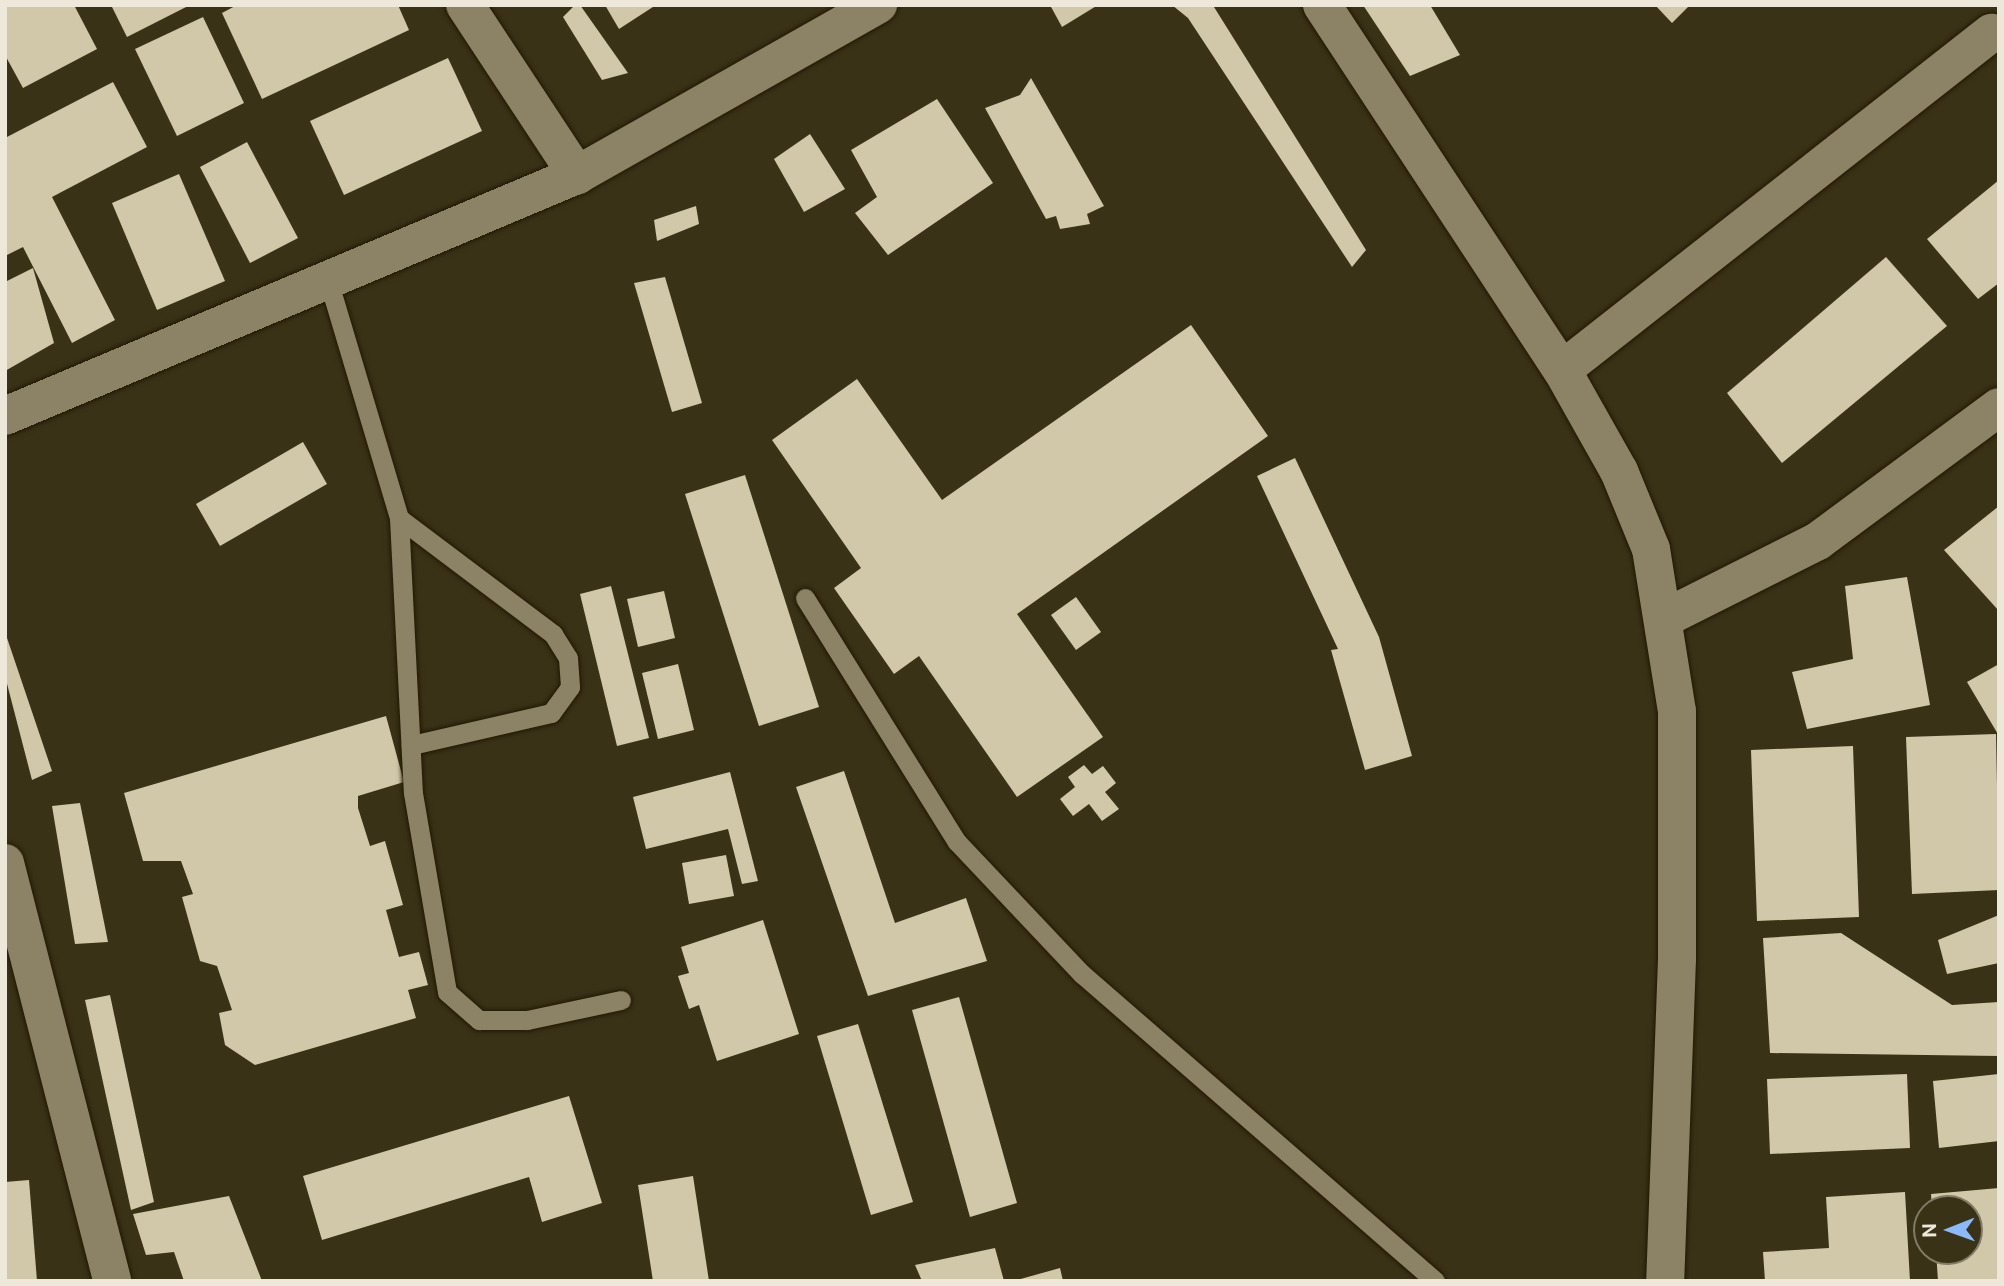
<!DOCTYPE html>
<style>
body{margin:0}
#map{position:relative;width:2004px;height:1286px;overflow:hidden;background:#3a3217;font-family:"Public Sans",sans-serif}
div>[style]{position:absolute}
.building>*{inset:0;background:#d1c7a9}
.roads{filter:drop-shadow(0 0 2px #211901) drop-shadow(0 0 2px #211901)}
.lane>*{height:19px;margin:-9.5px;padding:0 9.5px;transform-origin:9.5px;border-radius:9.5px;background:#8c8366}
.street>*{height:38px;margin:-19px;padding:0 19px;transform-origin:19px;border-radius:19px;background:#8c8366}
.secondary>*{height:38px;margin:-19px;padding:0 19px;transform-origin:19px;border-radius:19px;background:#8c8366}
span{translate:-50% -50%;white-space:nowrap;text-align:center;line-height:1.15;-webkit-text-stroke:7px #3a3217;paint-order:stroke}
.frame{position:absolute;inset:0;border:7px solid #ede8d9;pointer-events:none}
.north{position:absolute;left:1913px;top:1195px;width:70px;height:70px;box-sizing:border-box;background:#3a3217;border:2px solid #827b65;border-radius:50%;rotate:269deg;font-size:19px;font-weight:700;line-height:28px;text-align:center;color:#ede8d9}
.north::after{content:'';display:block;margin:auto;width:24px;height:32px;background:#8abafc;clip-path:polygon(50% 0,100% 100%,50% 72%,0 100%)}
</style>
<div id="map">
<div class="building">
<div style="clip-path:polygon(5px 5px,74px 5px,97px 49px,23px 88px,5px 55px)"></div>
<div style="clip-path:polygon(111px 5px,190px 5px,127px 37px)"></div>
<div style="clip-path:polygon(237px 5px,398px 5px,409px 30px,262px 99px,222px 13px)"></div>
<div style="clip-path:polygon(575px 5px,580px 5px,628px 73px,602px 80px,563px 17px)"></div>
<div style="clip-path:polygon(605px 5px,656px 5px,619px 29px)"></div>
<div style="clip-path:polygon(1050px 5px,1098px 5px,1062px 27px)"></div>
<div style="clip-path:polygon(1172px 5px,1214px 7px,1366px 250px,1352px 267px,1188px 18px)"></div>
<div style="clip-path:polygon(1363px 5px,1430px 5px,1460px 55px,1410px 76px)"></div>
<div style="clip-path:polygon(1655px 5px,1690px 5px,1672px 23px)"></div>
<div style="clip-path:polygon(203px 17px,244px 103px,177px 136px,135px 49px)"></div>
<div style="clip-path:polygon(448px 58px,482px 131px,344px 195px,310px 121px)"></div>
<div style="clip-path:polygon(1031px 78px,1104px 206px,1087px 214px,1090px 224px,1060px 229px,1056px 216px,1046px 219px,985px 108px,1020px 95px)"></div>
<div style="clip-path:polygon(113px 82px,147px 147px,52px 197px,115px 320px,72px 343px,23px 247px,5px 256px,5px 138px)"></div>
<div style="clip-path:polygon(937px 99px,993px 183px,888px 255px,855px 213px,877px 197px,851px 150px)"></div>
<div style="clip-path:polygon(810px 134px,845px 189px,804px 212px,774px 159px)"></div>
<div style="clip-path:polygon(247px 142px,298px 238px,250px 263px,200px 167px)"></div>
<div style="clip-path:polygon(179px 174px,225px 281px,157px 310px,112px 203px)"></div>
<div style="clip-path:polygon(1999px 180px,1999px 283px,1978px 299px,1927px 239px)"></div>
<div style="clip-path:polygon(696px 206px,699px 224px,657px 241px,654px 220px)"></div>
<div style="clip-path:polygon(1886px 257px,1947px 326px,1782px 463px,1727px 393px)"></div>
<div style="clip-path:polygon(33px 268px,54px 343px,5px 371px,5px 282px)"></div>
<div style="clip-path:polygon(665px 277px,702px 403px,672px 412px,634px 283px)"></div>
<div style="clip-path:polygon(1191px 325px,1268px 436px,1017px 614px,1103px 737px,1017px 797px,919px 656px,894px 674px,834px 588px,861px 568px,772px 440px,857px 379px,942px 500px)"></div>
<div style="clip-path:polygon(303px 442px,327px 484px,220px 546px,196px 504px)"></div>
<div style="clip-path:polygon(1295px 458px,1379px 637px,1412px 756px,1365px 770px,1331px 650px,1338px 649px,1257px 476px)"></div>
<div style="clip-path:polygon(745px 475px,819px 707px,759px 726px,685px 494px)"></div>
<div style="clip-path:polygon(1999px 506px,1999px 611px,1944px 550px)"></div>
<div style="clip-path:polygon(1907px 577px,1930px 705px,1807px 729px,1792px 672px,1853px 659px,1845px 586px)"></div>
<div style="clip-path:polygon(611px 586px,649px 738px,617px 746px,580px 594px)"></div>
<div style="clip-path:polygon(664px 591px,675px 638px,638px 647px,627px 599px)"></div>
<div style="clip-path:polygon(1076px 597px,1101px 632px,1076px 650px,1051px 615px)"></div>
<div style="clip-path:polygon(5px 632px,52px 771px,32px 780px,5px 676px)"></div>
<div style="clip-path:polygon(678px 664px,694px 730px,658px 739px,642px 673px)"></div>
<div style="clip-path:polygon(1999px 664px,1999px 736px,1967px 682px)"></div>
<div style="clip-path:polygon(386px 716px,404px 782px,358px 796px,358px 808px,370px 846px,385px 841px,403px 905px,386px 910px,399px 957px,419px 952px,428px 985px,408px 990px,416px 1018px,255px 1065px,225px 1045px,219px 1013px,232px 1010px,217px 966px,200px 961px,182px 897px,193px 894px,181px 861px,143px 861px,124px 793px)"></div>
<div style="clip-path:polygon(1996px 734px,1999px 890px,1912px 894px,1906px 737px)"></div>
<div style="clip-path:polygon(1853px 746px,1859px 917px,1757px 921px,1751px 750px)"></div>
<div style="clip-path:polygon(1084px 765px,1092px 774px,1103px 766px,1116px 783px,1105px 792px,1119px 809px,1102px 821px,1089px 804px,1073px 816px,1060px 799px,1075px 787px,1068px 777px)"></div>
<div style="clip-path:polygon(844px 771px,895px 923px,966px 898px,987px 961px,868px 996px,796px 787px)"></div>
<div style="clip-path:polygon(730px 772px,758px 881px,742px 884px,728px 829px,646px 849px,633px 797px)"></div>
<div style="clip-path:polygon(80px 803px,108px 942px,75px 944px,52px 806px)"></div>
<div style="clip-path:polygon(726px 855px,734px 896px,689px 904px,682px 863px)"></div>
<div style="clip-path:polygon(1999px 915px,1999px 963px,1947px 974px,1938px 940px)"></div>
<div style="clip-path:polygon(763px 920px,799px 1034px,717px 1061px,699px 1005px,689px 1009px,678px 976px,689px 973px,681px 947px)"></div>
<div style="clip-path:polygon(1841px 933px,1952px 1005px,1999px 1002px,1999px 1056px,1770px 1053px,1763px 938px)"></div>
<div style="clip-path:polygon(110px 995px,154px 1202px,131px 1210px,85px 1000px)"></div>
<div style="clip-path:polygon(959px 997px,1017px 1203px,970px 1217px,912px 1010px)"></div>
<div style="clip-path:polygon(858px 1024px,913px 1202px,871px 1215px,817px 1036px)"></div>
<div style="clip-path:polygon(1907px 1074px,1910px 1148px,1770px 1154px,1767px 1079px)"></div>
<div style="clip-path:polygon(1999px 1074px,1999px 1141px,1939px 1148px,1933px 1081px)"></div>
<div style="clip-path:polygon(569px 1096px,602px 1203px,542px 1222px,529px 1177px,322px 1240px,303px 1176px)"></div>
<div style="clip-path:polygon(693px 1176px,709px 1281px,653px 1281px,638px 1185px)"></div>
<div style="clip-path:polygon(29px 1180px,37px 1281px,5px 1281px,5px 1182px)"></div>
<div style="clip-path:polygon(1999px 1188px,1999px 1281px,1938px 1281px,1936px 1251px,1969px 1251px,1969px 1209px,1932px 1209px,1931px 1194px)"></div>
<div style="clip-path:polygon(1905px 1192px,1910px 1281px,1765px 1281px,1763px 1252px,1829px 1248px,1826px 1197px)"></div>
<div style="clip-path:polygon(229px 1196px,262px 1281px,184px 1281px,174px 1252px,146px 1255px,133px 1214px)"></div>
<div style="clip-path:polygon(995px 1248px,1004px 1281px,922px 1281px,915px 1265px)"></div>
<div style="clip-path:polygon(1060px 1268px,1063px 1281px,1017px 1281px,1017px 1280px)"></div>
</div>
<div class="roads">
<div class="lane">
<div style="left:329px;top:283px;width:245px;rotate:73.4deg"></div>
<div style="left:399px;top:518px;width:275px;rotate:87.1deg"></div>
<div style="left:413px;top:793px;width:202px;rotate:80.3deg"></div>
<div style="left:447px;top:992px;width:43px;rotate:41.2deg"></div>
<div style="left:479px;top:1020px;width:48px"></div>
<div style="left:527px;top:1020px;width:96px;rotate:-12deg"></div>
<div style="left:399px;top:518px;width:193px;rotate:37deg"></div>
<div style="left:553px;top:634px;width:28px;rotate:58deg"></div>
<div style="left:568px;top:658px;width:29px;rotate:86deg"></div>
<div style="left:570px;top:687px;width:32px;rotate:126deg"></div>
<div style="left:551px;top:713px;width:144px;rotate:167.1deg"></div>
<div style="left:805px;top:598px;width:287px;rotate:58.1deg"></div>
<div style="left:957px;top:842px;width:182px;rotate:46.6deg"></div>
<div style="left:1082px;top:974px;width:468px;rotate:41deg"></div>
</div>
<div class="street">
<div style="left:465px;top:5px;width:204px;rotate:56.6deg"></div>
<div style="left:1562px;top:370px;width:546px;rotate:-38.15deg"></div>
<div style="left:5px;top:416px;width:621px;rotate:-22.85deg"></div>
<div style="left:577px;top:175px;width:346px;rotate:-29.5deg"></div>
<div style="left:1667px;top:617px;width:169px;rotate:-26.7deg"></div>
<div style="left:1818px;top:541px;width:225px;rotate:-36.5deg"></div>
<div style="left:5px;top:863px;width:431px;rotate:75.6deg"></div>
</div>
<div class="secondary">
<div style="left:1322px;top:5px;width:437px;rotate:56.7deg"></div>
<div style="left:1562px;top:370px;width:116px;rotate:60.6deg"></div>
<div style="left:1619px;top:471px;width:84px;rotate:67.7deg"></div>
<div style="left:1651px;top:549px;width:164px;rotate:80.9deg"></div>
<div style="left:1677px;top:711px;width:248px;rotate:90deg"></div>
<div style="left:1677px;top:959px;width:322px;rotate:92.1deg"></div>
</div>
</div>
<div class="frame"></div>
<div class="north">N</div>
</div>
